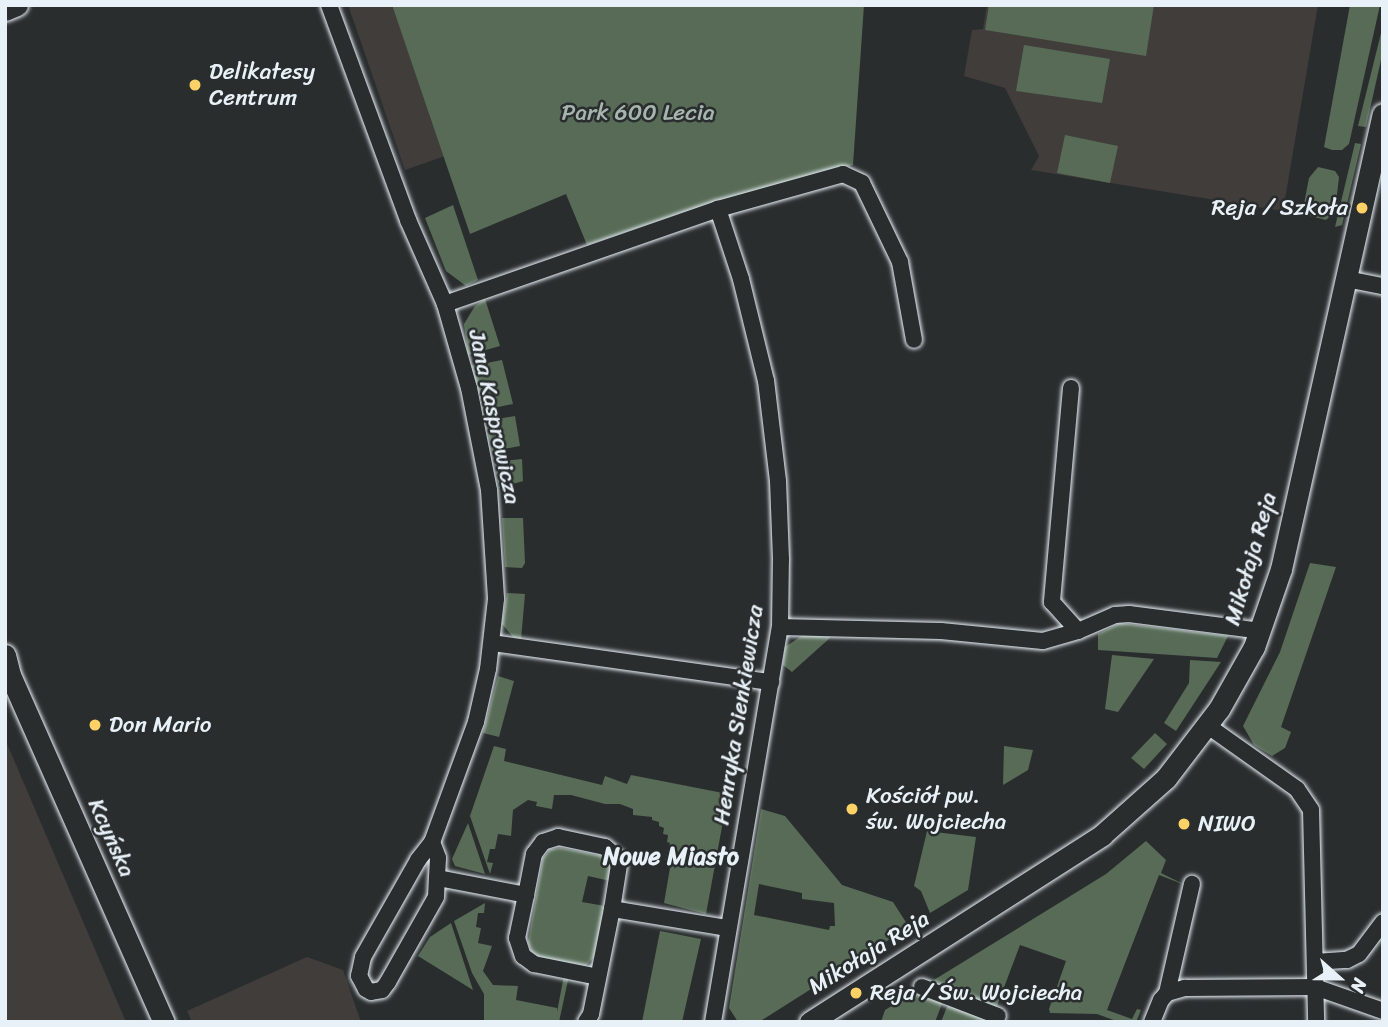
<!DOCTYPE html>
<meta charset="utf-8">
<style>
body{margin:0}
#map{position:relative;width:1388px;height:1027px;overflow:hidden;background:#2a2d2e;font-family:Sriracha,sans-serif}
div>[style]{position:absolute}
.built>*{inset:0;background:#403d3b}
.green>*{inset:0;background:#576b56}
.roads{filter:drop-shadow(0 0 2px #e8f1f8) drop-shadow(0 0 2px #e8f1f8)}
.minor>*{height:16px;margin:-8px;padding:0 8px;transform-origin:8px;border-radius:8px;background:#2a2d2e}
.tertiary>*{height:21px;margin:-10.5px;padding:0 10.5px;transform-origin:10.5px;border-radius:10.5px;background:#2a2d2e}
.dots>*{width:19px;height:19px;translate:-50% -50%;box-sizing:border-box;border:4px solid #2a2d2e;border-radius:50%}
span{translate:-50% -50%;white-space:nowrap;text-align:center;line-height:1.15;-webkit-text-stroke:5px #2a2d2e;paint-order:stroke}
.poi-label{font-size:23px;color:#e8f1f8}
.left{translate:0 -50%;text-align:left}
.right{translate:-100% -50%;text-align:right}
.park-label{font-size:23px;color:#a7b5af}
.street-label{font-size:23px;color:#e8f1f8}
.neighbourhood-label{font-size:24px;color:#e8f1f8;font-weight:700}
.frame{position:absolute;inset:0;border:7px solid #e8f1f8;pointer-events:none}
.north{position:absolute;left:1304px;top:943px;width:70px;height:70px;-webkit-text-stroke:5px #2a2d2e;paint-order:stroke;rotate:111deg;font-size:19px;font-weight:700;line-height:28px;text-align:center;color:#e8f1f8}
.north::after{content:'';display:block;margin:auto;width:24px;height:32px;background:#e8f1f8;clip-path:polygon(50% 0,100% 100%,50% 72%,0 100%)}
</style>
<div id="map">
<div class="built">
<div style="clip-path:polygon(348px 5px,392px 5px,445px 156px,405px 170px)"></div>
<div style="clip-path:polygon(987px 5px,1318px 5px,1283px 211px,1031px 170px,1039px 156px,1005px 88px,964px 76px,972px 30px,983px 29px)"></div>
<div style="clip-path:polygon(5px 739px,126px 1022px,5px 1022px)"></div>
<div style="clip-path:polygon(307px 957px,343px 970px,361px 1022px,192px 1022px,187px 1011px)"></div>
</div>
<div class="green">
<div style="clip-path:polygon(392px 5px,864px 5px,853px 165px,684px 212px,587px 245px,566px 194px,470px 234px)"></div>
<div style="clip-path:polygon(989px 5px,1154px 5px,1146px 56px,985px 30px)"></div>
<div style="clip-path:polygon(1350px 5px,1380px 5px,1349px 144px,1342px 150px,1332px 150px,1324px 147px)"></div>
<div style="clip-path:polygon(1383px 25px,1383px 51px,1366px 127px,1358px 126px)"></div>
<div style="clip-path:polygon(1024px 45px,1110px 59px,1102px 103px,1016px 91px)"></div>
<div style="clip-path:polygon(1065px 135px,1118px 146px,1110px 183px,1057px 173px)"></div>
<div style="clip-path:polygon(1355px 143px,1361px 144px,1342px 225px,1335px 227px)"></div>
<div style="clip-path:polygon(1318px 167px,1335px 171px,1339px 177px,1335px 212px,1326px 220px,1302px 214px,1309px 178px)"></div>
<div style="clip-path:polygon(453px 205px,478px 280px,466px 286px,446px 271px,425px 218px)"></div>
<div style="clip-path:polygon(485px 299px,500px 346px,468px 355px,464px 324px,475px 306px)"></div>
<div style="clip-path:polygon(502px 360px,513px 404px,484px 410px,471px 366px)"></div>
<div style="clip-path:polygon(515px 416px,520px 446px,492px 451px,486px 421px)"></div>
<div style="clip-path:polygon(522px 459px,523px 481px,499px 488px,495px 462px)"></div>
<div style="clip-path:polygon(523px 518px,525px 563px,522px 568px,505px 567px,502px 518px)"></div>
<div style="clip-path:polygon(1310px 563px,1336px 567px,1281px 727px,1291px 732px,1285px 748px,1272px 756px,1254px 745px,1243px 726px,1280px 652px)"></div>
<div style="clip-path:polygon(507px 593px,525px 594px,521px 640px,513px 637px,502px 624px)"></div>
<div style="clip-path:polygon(1120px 623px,1228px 636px,1217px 658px,1098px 650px,1098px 634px)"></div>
<div style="clip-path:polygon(803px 635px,831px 637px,792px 672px,783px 665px,785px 647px)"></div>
<div style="clip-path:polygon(1112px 655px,1154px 659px,1118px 712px,1105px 709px)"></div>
<div style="clip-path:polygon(1190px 660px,1221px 662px,1176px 731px,1164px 723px,1189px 683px)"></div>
<div style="clip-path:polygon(498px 676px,514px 681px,499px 737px,483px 733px)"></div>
<div style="clip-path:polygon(1155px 733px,1167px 744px,1144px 769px,1131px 758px)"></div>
<div style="clip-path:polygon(494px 746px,506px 749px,504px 761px,602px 785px,605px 776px,627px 784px,631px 775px,728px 794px,706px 914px,664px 903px,671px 862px,665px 860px,670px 843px,667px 842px,668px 835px,663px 834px,664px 828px,659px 826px,659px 822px,652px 820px,652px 817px,633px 815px,633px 809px,620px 804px,605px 804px,571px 795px,554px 795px,552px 809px,536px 806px,537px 802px,528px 800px,513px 810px,511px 836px,498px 834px,495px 849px,490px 849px,487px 862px,493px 863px,490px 874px,470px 816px)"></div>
<div style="clip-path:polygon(1004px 746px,1033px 750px,1028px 770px,1003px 785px)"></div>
<div style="clip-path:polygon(evenodd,761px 809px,785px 816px,842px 885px,893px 902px,909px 927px,759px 1022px,738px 1022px,729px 1008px,761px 809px,759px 884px,802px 893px,802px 899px,834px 903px,835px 926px,830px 926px,829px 930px,754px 915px,759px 884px)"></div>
<div style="clip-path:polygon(468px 823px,485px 874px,455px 866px,452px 859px)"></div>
<div style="clip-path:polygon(927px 831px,976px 837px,968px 890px,930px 913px,921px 891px,914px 886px)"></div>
<div style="clip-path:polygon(1146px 841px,1166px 860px,1161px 873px,1185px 885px,1159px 875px,1107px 1010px,1132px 1019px,1137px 1009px,1141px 1010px,1136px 1022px,1119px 1022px,1097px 1014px,1050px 1013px,1049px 1009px,1066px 961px,1020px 945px,994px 1014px,996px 1022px,941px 1022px,950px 999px,945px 996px,935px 1022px,881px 1022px,885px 1010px,1106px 874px)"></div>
<div style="clip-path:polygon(561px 848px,602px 856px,611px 865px,610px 881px,588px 876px,582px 902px,605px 906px,595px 956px,586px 966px,541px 958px,532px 952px,528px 942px,543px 858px,551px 849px)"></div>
<div style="clip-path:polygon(485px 903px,484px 913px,478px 913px,476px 927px,481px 928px,478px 943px,492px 946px,483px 971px,493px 985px,518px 986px,516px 1000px,557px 1008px,557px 1012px,565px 970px,570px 971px,559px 1022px,484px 1022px,484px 994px,472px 973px,454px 921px)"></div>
<div style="clip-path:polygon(451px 923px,473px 990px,418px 956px,430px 937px)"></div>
<div style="clip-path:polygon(660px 931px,701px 939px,682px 1022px,642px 1022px)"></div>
</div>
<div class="roads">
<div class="minor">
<div style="left:329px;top:5px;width:229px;rotate:69.8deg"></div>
<div style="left:408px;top:220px;width:92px;rotate:66.2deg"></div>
<div style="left:445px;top:304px;width:87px;rotate:74.1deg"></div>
<div style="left:469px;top:388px;width:104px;rotate:78.9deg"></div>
<div style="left:489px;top:490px;width:109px;rotate:86.3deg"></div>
<div style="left:496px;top:599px;width:70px;rotate:96.5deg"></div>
<div style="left:488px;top:669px;width:54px;rotate:102.8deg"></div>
<div style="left:476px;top:722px;width:128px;rotate:110.1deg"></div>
<div style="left:1346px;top:279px;width:38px;rotate:11deg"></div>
<div style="left:445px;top:304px;width:289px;rotate:-19.2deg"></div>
<div style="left:718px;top:209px;width:130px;rotate:-15.6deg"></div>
<div style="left:843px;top:174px;width:21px;rotate:25deg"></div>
<div style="left:862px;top:183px;width:88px;rotate:64.3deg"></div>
<div style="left:900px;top:262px;width:79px;rotate:79.8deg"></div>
<div style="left:1071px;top:388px;width:215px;rotate:95.1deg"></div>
<div style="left:1052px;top:602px;width:39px;rotate:48deg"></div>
<div style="left:780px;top:627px;width:161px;rotate:1.4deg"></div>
<div style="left:941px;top:631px;width:102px;rotate:5.6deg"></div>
<div style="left:1043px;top:641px;width:36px;rotate:-16deg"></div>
<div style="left:1078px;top:631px;width:40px;rotate:-23.4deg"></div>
<div style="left:1115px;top:615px;width:14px;rotate:-4deg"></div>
<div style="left:1129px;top:614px;width:133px;rotate:7.3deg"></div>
<div style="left:492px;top:643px;width:282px;rotate:8deg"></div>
<div style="left:1208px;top:726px;width:109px;rotate:35.3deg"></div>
<div style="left:1297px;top:789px;width:25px;rotate:56deg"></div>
<div style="left:1311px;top:810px;width:212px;rotate:88.6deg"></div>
<div style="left:432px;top:842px;width:17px;rotate:69deg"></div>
<div style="left:438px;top:858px;width:39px;rotate:93deg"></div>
<div style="left:436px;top:897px;width:98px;rotate:119.5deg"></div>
<div style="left:388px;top:982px;width:10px;rotate:127deg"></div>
<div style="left:382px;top:990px;width:11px;rotate:170deg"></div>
<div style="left:371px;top:992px;width:6px;rotate:-149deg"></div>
<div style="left:366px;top:989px;width:15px;rotate:-118deg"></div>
<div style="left:359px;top:976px;width:19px;rotate:-78deg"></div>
<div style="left:363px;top:957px;width:112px;rotate:-60.4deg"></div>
<div style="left:418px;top:860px;width:23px;rotate:-52deg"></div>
<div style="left:438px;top:878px;width:90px;rotate:10.9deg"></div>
<div style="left:526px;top:895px;width:44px;rotate:101.8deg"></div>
<div style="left:517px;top:938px;width:19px;rotate:72deg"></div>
<div style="left:523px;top:956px;width:14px;rotate:36deg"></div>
<div style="left:534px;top:964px;width:65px;rotate:11.5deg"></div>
<div style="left:526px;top:895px;width:42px;rotate:-79deg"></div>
<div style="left:534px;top:854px;width:15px;rotate:-53deg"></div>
<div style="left:543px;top:842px;width:16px;rotate:-18deg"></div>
<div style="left:558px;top:837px;width:48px;rotate:12deg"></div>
<div style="left:605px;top:847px;width:16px;rotate:40deg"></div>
<div style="left:617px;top:857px;width:8px;rotate:76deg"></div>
<div style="left:619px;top:865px;width:45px;rotate:99deg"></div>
<div style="left:1315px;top:962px;width:32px;rotate:-4deg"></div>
<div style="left:1347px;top:960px;width:13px;rotate:-27deg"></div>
<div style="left:1359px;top:954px;width:40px;rotate:-53deg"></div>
<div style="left:922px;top:987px;width:81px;rotate:20.9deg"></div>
<div style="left:1167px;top:993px;width:112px;rotate:-77.1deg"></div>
<div style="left:586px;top:1022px;width:9px;rotate:-58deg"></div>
<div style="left:591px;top:1014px;width:107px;rotate:-78.7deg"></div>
<div style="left:612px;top:909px;width:117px;rotate:9.4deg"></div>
<div style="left:713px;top:1022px;width:401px;rotate:-80.4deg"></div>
<div style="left:780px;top:627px;width:68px;rotate:-89.2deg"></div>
<div style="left:781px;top:559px;width:78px;rotate:-92.2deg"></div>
<div style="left:778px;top:481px;width:101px;rotate:-96.8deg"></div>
<div style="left:766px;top:381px;width:105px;rotate:-103.8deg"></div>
<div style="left:741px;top:279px;width:74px;rotate:-108.2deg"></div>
<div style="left:1152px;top:1022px;width:24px;rotate:-68deg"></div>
<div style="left:1161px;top:1000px;width:9px;rotate:-49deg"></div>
<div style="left:1167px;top:993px;width:19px;rotate:-16deg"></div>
<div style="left:1185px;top:988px;width:130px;rotate:-0.4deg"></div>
<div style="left:1315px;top:987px;width:72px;rotate:19.4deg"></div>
</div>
<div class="tertiary">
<div style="left:5px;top:10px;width:13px;rotate:-23deg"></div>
<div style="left:5px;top:655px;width:21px;rotate:76deg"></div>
<div style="left:10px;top:675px;width:380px;rotate:66.1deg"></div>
<div style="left:810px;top:1022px;width:347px;rotate:-32.6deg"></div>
<div style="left:1102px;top:835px;width:86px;rotate:-41.7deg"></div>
<div style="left:1166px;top:778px;width:87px;rotate:-52.5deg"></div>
<div style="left:1219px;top:709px;width:71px;rotate:-60.6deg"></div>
<div style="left:1254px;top:647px;width:83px;rotate:-70.9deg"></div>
<div style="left:1281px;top:569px;width:466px;rotate:-77.4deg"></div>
</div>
</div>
<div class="dots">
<div style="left:195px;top:85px;background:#ffd166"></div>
<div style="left:1362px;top:208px;background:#ffd166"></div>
<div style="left:95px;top:725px;background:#ffd166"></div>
<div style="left:852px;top:809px;background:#ffd166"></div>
<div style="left:1184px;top:824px;background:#ffd166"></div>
<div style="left:856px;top:993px;background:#ffd166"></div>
</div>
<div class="poi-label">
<span class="left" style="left:209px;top:85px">Delikatesy<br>Centrum</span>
<span class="right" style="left:1348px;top:208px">Reja / Szkoła</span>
<span class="left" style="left:109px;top:725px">Don Mario</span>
<span class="left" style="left:866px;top:809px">Kościół pw.<br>św. Wojciecha</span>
<span class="left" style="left:1198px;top:824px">NIWO</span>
<span class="left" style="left:870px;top:993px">Reja / Św. Wojciecha</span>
</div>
<div class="park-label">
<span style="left:638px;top:113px">Park 600 Lecia</span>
</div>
<div class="street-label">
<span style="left:494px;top:417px;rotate:78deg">Jana Kasprowicza</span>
<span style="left:1251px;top:559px;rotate:-74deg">Mikołaja Reja</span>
<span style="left:739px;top:715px;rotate:-81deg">Henryka Sienkiewicza</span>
<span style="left:111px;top:838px;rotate:66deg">Kcyńska</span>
<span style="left:869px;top:953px;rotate:-32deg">Mikołaja Reja</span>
</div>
<div class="neighbourhood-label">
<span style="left:671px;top:857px">Nowe Miasto</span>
</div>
<div class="frame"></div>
<div class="north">N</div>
</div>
